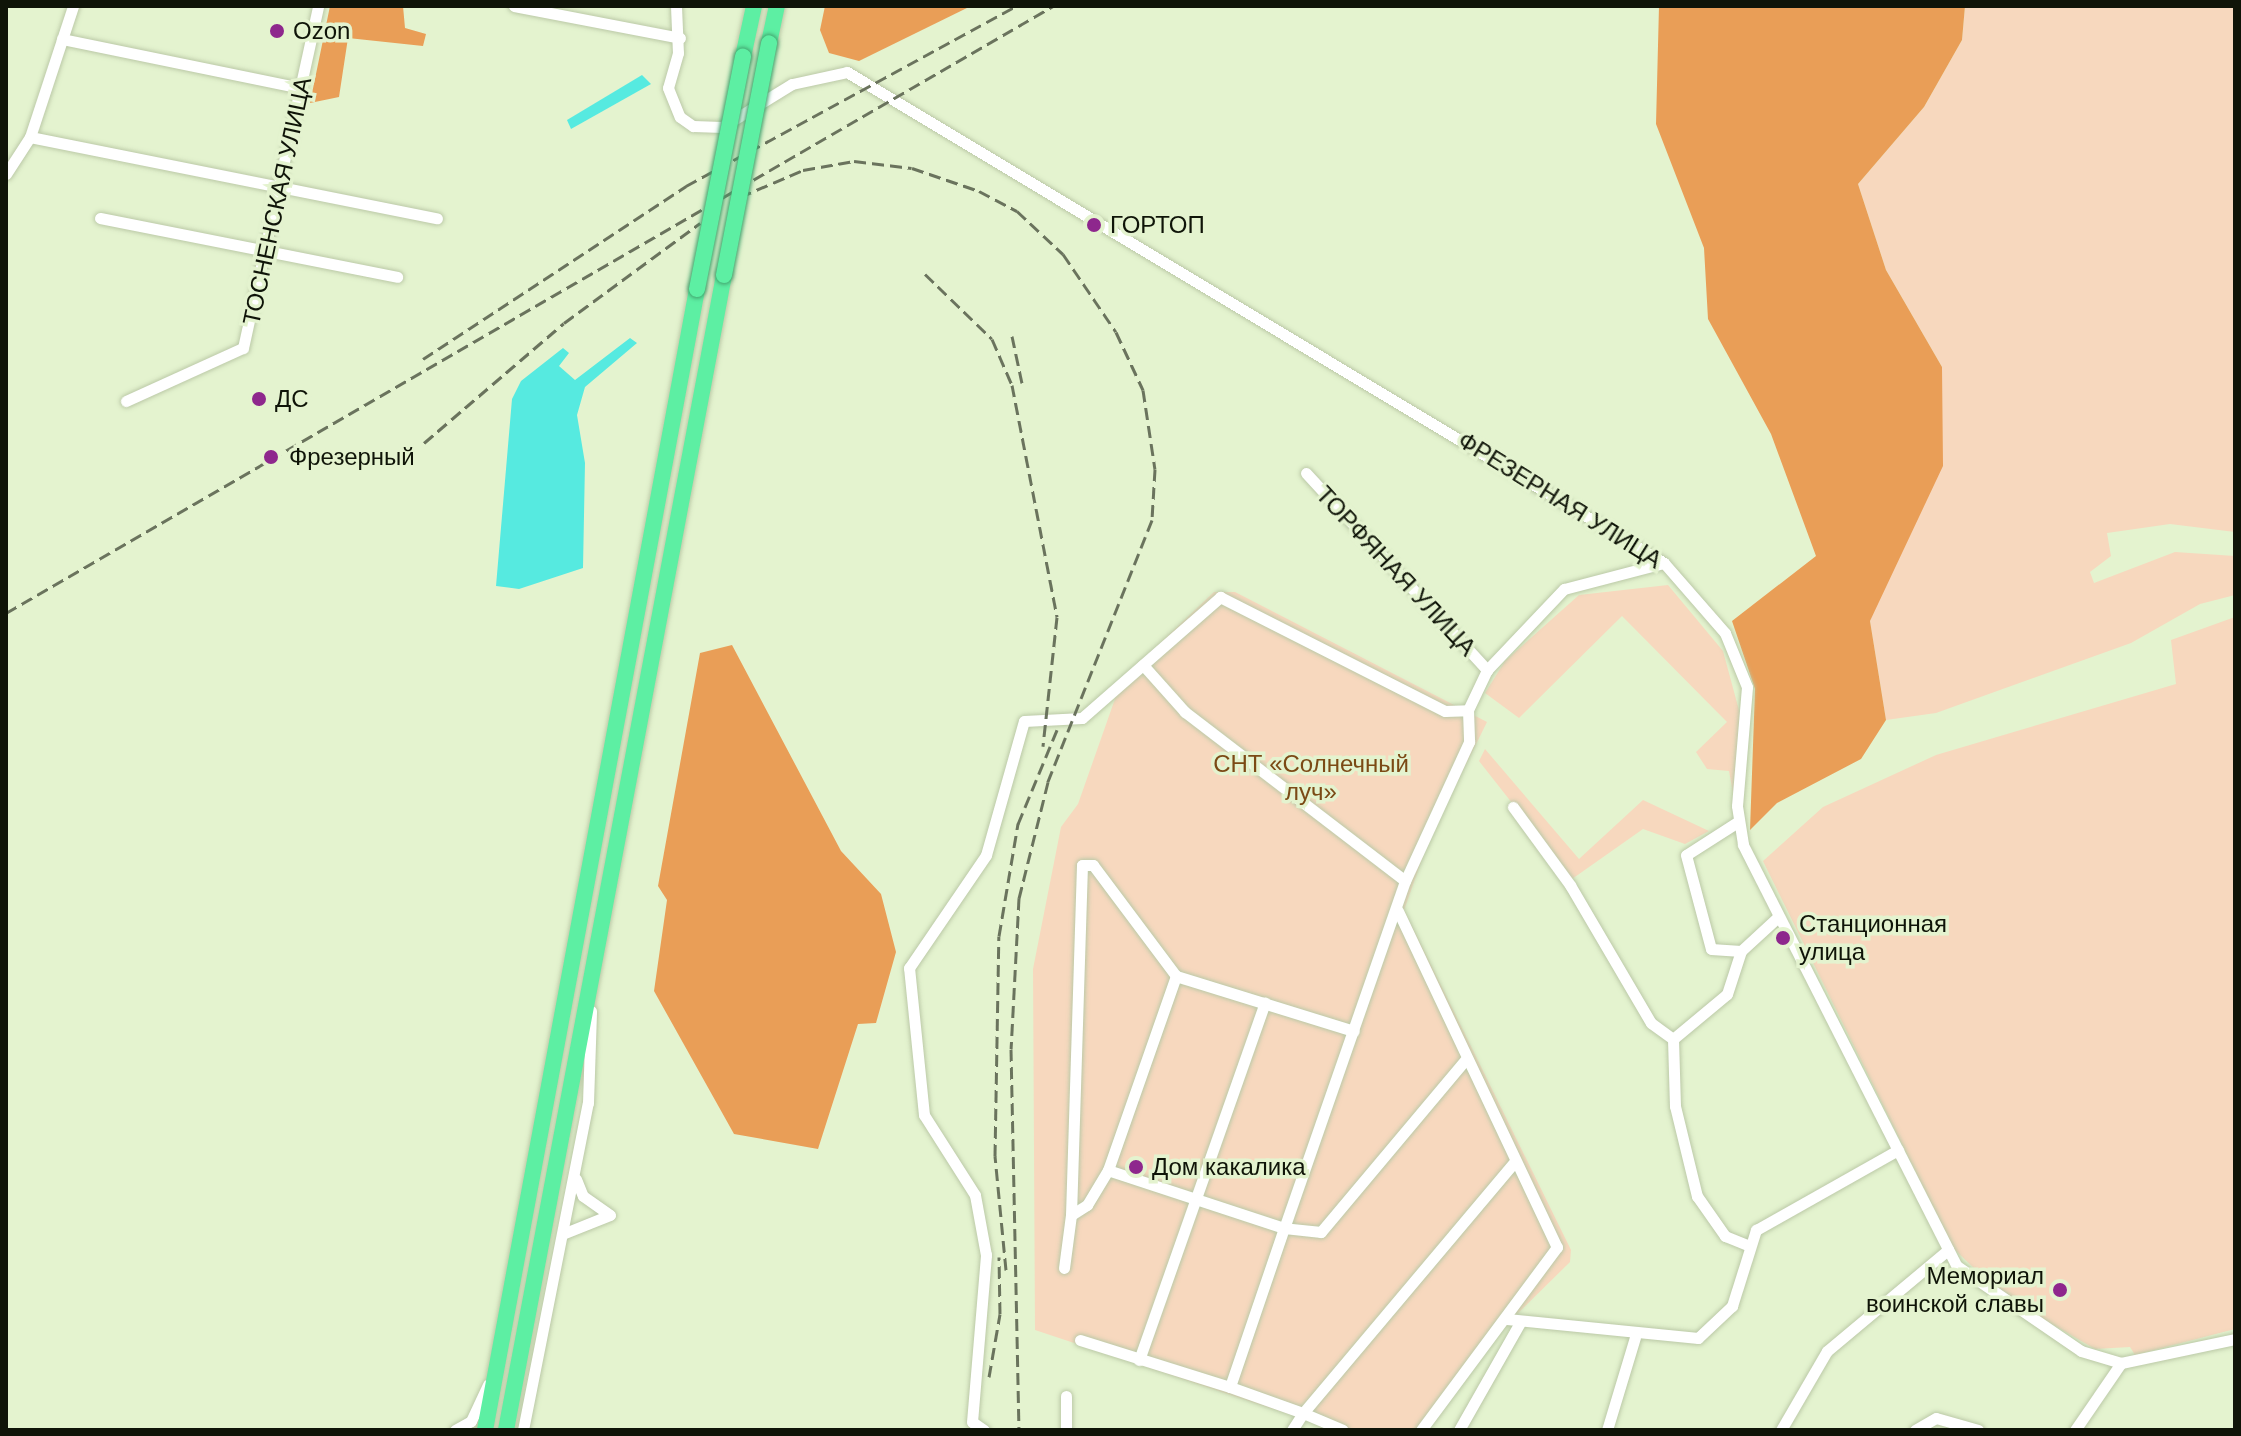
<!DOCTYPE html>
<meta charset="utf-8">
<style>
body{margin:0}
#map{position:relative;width:2241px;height:1436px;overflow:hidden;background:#e4f3cf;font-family:Arial,sans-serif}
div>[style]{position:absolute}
.green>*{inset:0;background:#f7d8be}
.forest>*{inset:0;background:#e99e57}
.water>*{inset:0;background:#56eae0}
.roads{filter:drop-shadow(0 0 2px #bbc9a7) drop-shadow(0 0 2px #bbc9a7)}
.minor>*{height:11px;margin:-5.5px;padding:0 5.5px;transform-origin:5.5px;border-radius:5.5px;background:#fff}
.highway>*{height:16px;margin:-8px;padding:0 8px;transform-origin:8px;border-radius:8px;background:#5defa3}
.rail>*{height:3px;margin-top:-1.5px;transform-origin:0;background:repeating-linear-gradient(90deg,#6a735d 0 12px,transparent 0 18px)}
.bridges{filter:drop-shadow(0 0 2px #42a26d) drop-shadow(0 0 2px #42a26d)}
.highway-bridge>*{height:16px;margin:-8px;padding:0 8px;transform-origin:8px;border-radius:8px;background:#5defa3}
.dots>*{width:22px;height:22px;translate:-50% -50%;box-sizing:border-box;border:4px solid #e4f3cf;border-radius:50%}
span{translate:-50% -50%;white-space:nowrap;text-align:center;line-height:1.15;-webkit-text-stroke:7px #e4f3cf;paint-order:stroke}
.poi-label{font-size:24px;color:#0f1408}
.left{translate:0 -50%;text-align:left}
.right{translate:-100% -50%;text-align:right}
.street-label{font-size:24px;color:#0f1408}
.park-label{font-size:24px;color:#7b4a15}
.frame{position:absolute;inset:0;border:8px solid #0f1408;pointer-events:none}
</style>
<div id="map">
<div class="green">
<div style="clip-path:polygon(1965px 6px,2235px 6px,2235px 532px,2170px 524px,2107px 533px,2111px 556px,2090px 572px,2094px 583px,2175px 552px,2235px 556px,2235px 595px,2200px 604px,2131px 643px,1936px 713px,1886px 720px,1870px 621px,1942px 367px,1886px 270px,1858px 184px,1924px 107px,1962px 40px)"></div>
<div style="clip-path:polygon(1668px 585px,1723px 651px,1740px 714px,1733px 793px,1729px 771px,1707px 769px,1696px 752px,1727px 722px,1622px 616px,1519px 718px,1485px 693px,1505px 661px,1579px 595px)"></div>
<div style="clip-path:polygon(1214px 592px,1235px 592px,1487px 722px,1430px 837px,1404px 910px,1571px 1250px,1570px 1262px,1506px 1325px,1425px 1430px,1336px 1430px,1035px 1330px,1033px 969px,1061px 827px,1078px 804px,1122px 679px)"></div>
<div style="clip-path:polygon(2235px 617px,2235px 1329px,2135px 1355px,2130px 1347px,2095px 1349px,2002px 1295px,1953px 1248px,1763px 861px,1823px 807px,1936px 755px,2176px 684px,2171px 640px)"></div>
<div style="clip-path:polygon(1485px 749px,1579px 859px,1643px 800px,1709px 831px,1685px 844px,1643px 829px,1572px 879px,1479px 761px)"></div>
</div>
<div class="forest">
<div style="clip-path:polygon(330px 6px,403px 6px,405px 28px,426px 34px,423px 46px,348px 38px,339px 97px,310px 103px)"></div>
<div style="clip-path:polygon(825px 6px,971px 6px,859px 61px,829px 53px,820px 30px)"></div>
<div style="clip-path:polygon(1659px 6px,1965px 6px,1962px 40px,1924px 107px,1858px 184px,1886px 270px,1942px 367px,1943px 466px,1870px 621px,1886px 720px,1861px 759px,1777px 803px,1750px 830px,1755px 689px,1732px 621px,1816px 556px,1771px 434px,1708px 319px,1704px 248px,1656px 124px)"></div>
<div style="clip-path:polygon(732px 645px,841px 851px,881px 894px,896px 952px,876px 1023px,858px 1024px,818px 1149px,734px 1134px,654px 991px,667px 900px,658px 886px,700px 653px)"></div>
</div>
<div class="water">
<div style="clip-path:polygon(642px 75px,651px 84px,571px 129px,567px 120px)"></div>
<div style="clip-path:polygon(630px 338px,637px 343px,585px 387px,577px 415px,585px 463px,583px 568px,519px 589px,496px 586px,512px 399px,521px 381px,563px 348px,569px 353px,559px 366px,575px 380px)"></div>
</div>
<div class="roads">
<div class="minor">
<div style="left:514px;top:6px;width:169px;rotate:10.9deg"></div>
<div style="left:676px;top:6px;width:47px;rotate:87.6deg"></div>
<div style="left:678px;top:53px;width:36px;rotate:106deg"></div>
<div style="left:668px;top:88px;width:31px;rotate:68deg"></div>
<div style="left:680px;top:117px;width:16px;rotate:35deg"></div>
<div style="left:693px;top:126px;width:29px;rotate:2deg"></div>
<div style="left:722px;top:127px;width:82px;rotate:-31.6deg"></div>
<div style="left:792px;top:84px;width:56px;rotate:-12.3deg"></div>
<div style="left:847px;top:72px;width:953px;rotate:31deg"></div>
<div style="left:1664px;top:563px;width:93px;rotate:48.9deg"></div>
<div style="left:1725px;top:633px;width:58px;rotate:67.8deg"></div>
<div style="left:1747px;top:687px;width:119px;rotate:94.8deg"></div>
<div style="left:1737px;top:806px;width:39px;rotate:81deg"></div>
<div style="left:1743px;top:845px;width:472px;rotate:63.1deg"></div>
<div style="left:1957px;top:1266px;width:150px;rotate:34.4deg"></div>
<div style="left:2081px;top:1351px;width:42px;rotate:16.7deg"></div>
<div style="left:2121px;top:1363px;width:116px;rotate:-11.9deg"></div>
<div style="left:62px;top:39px;width:244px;rotate:11.6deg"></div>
<div style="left:30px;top:137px;width:415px;rotate:11.3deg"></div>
<div style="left:6px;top:174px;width:44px;rotate:-57deg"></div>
<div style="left:30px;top:137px;width:138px;rotate:-71.8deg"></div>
<div style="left:100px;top:218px;width:303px;rotate:11.2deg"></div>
<div style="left:126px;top:401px;width:128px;rotate:-24.4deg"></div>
<div style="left:243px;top:348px;width:350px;rotate:-77.6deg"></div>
<div style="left:1306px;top:473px;width:268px;rotate:47.4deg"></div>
<div style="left:1143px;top:665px;width:63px;rotate:48.2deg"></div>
<div style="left:1185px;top:712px;width:277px;rotate:37.5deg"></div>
<div style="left:1468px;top:710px;width:44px;rotate:-64.6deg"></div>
<div style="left:1487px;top:670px;width:112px;rotate:-46.5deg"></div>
<div style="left:1564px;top:589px;width:103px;rotate:-14.6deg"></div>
<div style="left:1513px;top:807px;width:97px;rotate:53.8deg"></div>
<div style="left:1570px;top:885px;width:160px;rotate:59.6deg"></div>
<div style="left:1651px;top:1023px;width:27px;rotate:36deg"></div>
<div style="left:1673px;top:1039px;width:67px;rotate:88.3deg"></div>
<div style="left:1675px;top:1106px;width:93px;rotate:76.3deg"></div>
<div style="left:1697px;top:1196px;width:49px;rotate:55deg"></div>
<div style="left:1725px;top:1236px;width:24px;rotate:22deg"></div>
<div style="left:1736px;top:823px;width:59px;rotate:147.4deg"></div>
<div style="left:1686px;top:855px;width:97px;rotate:75.1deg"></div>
<div style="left:1711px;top:949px;width:30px;rotate:4deg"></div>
<div style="left:1398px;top:911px;width:372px;rotate:64.7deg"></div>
<div style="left:1557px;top:1247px;width:228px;rotate:126.6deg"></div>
<div style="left:1673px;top:1039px;width:70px;rotate:-39.8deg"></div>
<div style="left:1727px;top:994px;width:45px;rotate:-72deg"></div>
<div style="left:1741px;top:951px;width:50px;rotate:-42.6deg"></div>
<div style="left:1466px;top:1059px;width:226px;rotate:130deg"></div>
<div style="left:1321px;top:1232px;width:37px;rotate:-174deg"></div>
<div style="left:1284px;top:1228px;width:168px;rotate:108.8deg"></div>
<div style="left:1230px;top:1387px;width:77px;rotate:19.6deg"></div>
<div style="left:1303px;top:1413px;width:329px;rotate:-49.9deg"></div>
<div style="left:576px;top:1179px;width:18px;rotate:68deg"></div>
<div style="left:583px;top:1196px;width:33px;rotate:35deg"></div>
<div style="left:1071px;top:1215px;width:350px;rotate:-88.2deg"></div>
<div style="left:1082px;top:865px;width:11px"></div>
<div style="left:1093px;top:865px;width:139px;rotate:53.2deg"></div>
<div style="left:565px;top:1233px;width:48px;rotate:-21.8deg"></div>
<div style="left:1064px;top:1268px;width:53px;rotate:-82.5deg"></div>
<div style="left:1071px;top:1215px;width:19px;rotate:-32deg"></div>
<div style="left:1087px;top:1205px;width:41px;rotate:-59deg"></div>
<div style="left:1108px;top:1170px;width:206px;rotate:-70.7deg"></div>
<div style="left:1176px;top:976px;width:186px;rotate:17.2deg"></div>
<div style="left:1507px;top:1319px;width:192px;rotate:5.7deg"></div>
<div style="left:1698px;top:1338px;width:47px;rotate:-43.3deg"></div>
<div style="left:1732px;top:1306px;width:80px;rotate:-72.5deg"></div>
<div style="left:1756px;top:1230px;width:163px;rotate:-29.4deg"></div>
<div style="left:1080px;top:1340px;width:157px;rotate:17.4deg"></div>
<div style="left:1139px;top:1360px;width:379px;rotate:-70.6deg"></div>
<div style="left:455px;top:1430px;width:18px;rotate:-29deg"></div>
<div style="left:471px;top:1421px;width:40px;rotate:-65deg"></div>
<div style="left:523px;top:1430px;width:333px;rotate:-78.8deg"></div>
<div style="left:588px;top:1103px;width:92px;rotate:-88.1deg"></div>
<div style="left:984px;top:1430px;width:14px;rotate:-146deg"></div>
<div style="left:972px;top:1422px;width:168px;rotate:-85.2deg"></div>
<div style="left:986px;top:1255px;width:61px;rotate:-100.4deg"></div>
<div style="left:975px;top:1195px;width:95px;rotate:-122.5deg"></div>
<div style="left:924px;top:1115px;width:148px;rotate:-95.8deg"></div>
<div style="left:909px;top:968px;width:137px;rotate:-55.7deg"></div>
<div style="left:986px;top:855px;width:139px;rotate:-74.2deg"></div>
<div style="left:1024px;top:721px;width:58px;rotate:-3deg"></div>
<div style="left:1082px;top:718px;width:184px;rotate:-41.2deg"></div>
<div style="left:1220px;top:597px;width:252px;rotate:26.9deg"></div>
<div style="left:1445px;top:711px;width:23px;rotate:-2deg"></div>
<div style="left:1468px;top:710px;width:32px;rotate:88deg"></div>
<div style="left:1469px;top:742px;width:153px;rotate:114.7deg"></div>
<div style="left:1405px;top:881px;width:367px;rotate:109.2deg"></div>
<div style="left:1284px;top:1228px;width:185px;rotate:-161.8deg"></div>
<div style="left:1066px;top:1430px;width:34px;rotate:-90deg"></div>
<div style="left:1292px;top:1430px;width:20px;rotate:-57deg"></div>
<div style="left:1303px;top:1413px;width:43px;rotate:23deg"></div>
<div style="left:1459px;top:1430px;width:125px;rotate:-60.4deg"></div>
<div style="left:1607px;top:1430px;width:97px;rotate:-73.2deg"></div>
<div style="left:1781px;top:1430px;width:91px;rotate:-59.8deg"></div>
<div style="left:1827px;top:1351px;width:158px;rotate:-39.9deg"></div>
<div style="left:1915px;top:1430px;width:24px;rotate:-30deg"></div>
<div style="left:1936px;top:1418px;width:44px;rotate:15.9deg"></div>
<div style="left:2075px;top:1430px;width:81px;rotate:-55.5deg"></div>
</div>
<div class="highway">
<div style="left:769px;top:43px;width:38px;rotate:-78deg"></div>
<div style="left:743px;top:57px;width:52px;rotate:-77.8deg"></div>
<div style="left:485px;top:1430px;width:1161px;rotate:-79.47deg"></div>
<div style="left:506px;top:1430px;width:1175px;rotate:-79.31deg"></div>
</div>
</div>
<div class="rail">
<div style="left:740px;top:197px;width:69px;rotate:-23.2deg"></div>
<div style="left:803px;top:170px;width:52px;rotate:-10deg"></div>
<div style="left:854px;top:161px;width:58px;rotate:6.9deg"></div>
<div style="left:912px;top:168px;width:71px;rotate:18.9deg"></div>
<div style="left:979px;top:191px;width:43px;rotate:27.8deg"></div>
<div style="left:1017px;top:211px;width:63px;rotate:43.1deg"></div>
<div style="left:1063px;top:254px;width:94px;rotate:55.8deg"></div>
<div style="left:1116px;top:332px;width:64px;rotate:65deg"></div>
<div style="left:1143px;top:390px;width:80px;rotate:81.4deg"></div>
<div style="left:1155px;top:469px;width:51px;rotate:93.4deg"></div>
<div style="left:1152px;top:520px;width:282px;rotate:111.7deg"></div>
<div style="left:1048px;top:782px;width:120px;rotate:104deg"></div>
<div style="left:1019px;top:898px;width:151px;rotate:93deg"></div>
<div style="left:1011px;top:1049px;width:381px;rotate:88.8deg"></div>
<div style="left:925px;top:274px;width:93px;rotate:44.1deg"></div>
<div style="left:992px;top:339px;width:50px;rotate:66.5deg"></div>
<div style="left:1012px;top:385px;width:236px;rotate:79deg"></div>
<div style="left:1057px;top:617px;width:130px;rotate:96.2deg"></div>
<div style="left:1012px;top:336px;width:48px;rotate:78deg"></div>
<div style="left:423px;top:359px;width:315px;rotate:-33.3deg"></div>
<div style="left:686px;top:186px;width:376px;rotate:-28.6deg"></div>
<div style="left:424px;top:443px;width:184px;rotate:-40.6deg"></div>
<div style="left:564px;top:323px;width:169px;rotate:-36.3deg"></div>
<div style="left:6px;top:613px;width:1210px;rotate:-30.1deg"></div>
<div style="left:1006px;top:1270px;width:115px;rotate:-95.5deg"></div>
<div style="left:995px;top:1156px;width:220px;rotate:-89deg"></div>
<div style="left:999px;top:936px;width:114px;rotate:-80.4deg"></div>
<div style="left:1018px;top:824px;width:107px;rotate:-67.5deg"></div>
<div style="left:989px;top:1377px;width:64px;rotate:-80.1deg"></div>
<div style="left:1000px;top:1314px;width:57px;rotate:-91deg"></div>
</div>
<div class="bridges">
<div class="highway-bridge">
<div style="left:724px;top:275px;width:236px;rotate:-79deg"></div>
<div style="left:697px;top:289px;width:237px;rotate:-78.8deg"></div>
</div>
</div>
<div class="dots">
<div style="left:277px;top:31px;background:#8e278d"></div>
<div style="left:1094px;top:225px;background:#8e278d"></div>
<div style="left:259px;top:399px;background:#8e278d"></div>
<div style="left:271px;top:457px;background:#8e278d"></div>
<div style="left:1783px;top:938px;background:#8e278d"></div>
<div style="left:1136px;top:1167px;background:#8e278d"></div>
<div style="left:2060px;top:1290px;background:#8e278d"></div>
</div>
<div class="poi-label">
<span class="left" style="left:293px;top:31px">Ozon</span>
<span class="left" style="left:1110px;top:225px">ГОРТОП</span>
<span class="left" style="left:275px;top:399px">ДС</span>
<span class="left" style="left:289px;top:457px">Фрезерный</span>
<span class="left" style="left:1799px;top:938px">Станционная<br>улица</span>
<span class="left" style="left:1152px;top:1167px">Дом какалика</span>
<span class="right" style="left:2044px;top:1290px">Мемориал<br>воинской славы</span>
</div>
<div class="street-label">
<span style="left:277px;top:201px;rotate:-78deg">ТОСНЕНСКАЯ УЛИЦА</span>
<span style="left:1560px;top:500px;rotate:32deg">ФРЕЗЕРНАЯ УЛИЦА</span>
<span style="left:1396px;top:571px;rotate:47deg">ТОРФЯНАЯ УЛИЦА</span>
</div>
<div class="park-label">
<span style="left:1311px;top:778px">СНТ «Солнечный<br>луч»</span>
</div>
<div class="frame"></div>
</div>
